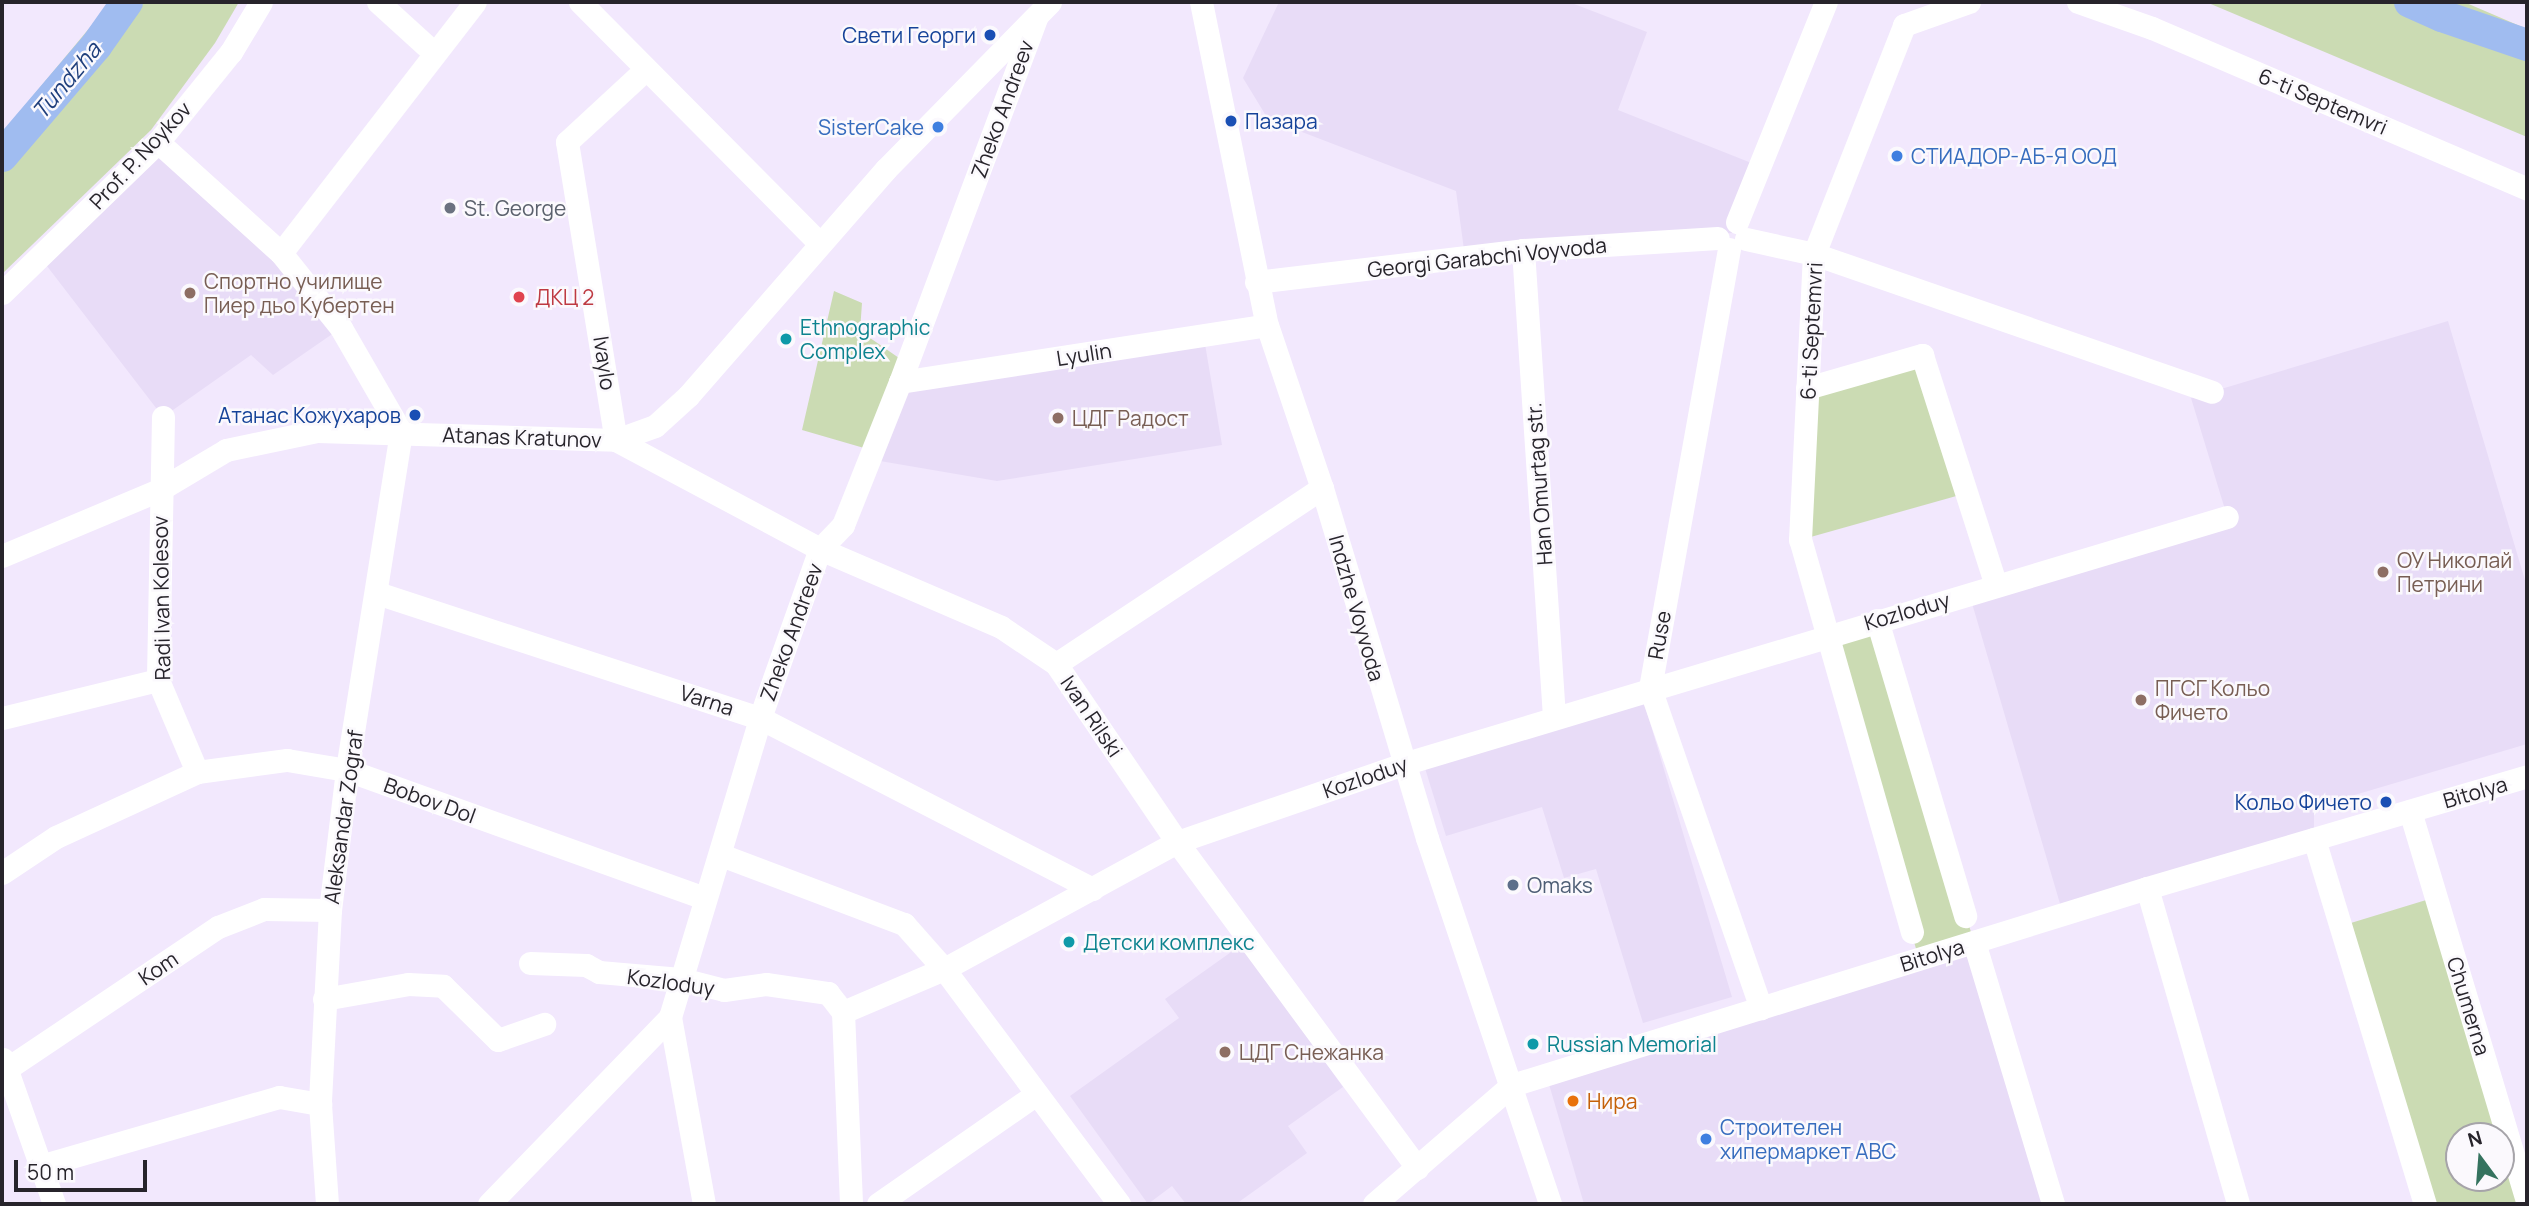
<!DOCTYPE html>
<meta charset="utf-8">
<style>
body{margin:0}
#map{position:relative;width:2529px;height:1206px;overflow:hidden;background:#f2e8fd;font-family:Manrope,sans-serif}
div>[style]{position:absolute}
.built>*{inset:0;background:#e8dcf7}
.green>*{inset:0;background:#cbdbb3}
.river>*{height:32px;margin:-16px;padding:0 16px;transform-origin:16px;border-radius:16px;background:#a0bcf0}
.minor>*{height:23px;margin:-11.5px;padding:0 11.5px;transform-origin:11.5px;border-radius:11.5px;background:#fff}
.dots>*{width:19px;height:19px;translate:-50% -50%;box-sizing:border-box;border:4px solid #fbf9fd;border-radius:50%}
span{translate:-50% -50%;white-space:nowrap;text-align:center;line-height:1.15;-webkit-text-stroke:5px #fbf9fd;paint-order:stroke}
.transit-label{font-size:21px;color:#164399}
.right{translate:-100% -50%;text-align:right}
.left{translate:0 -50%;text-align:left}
.street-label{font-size:21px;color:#27242b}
.shop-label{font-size:21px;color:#366cbe}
.worship-label{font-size:21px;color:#5b616d}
.education-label{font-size:21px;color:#785e54}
.health-label{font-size:21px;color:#be3a42}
.culture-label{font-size:21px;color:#0d838f}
.service-label{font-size:21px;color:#4e5e75}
.food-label{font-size:21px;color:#c56008}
.water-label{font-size:23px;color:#1f3f7c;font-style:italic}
.frame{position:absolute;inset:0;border:4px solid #27242b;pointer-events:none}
.north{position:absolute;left:2445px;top:1122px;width:70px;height:70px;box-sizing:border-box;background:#fbf9fd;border:2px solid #a6a4a9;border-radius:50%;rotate:344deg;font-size:19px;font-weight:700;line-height:28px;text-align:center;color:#27242b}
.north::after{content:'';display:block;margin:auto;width:24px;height:32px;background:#35735f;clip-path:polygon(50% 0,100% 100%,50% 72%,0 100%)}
.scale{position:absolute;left:14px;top:1160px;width:133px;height:32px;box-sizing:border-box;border:4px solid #27242b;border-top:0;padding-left:9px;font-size:21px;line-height:24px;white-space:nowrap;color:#27242b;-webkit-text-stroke:5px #fbf9fd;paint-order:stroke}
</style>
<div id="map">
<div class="built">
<div style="clip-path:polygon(1279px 2px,1569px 2px,1647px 32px,1618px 110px,1759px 166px,1732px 233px,1465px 257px,1456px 191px,1268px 119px,1243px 78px)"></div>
<div style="clip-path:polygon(158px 142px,341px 328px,273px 375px,251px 355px,163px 417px,40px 257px)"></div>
<div style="clip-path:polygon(2448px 321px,2527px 587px,2527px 744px,2314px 807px,2314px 839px,2063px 914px,1969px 593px,2227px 516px,2191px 398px)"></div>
<div style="clip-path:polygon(1205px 344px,1222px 445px,997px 481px,880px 461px,909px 390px)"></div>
<div style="clip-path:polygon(1643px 699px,1732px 997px,1643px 1023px,1596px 869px,1564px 878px,1542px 807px,1446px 836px,1424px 765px)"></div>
<div style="clip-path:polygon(1974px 942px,2053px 1204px,1584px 1204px,1546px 1074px)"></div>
<div style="clip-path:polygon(1241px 945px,1343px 1087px,1288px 1126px,1307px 1153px,1236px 1204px,1186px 1204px,1172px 1186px,1148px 1204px,1070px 1096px,1179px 1018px,1165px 999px)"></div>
</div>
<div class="green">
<div style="clip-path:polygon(111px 2px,239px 2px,215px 43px,151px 130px,2px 274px,2px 133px)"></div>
<div style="clip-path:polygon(2206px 2px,2464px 2px,2527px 29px,2527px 137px)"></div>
<div style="clip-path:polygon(834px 291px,862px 303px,860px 331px,899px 358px,864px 448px,802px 430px)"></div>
<div style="clip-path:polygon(1922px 355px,1967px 493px,1800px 540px,1807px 388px)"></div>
<div style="clip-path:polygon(1877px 620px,1974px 942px,1919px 959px,1825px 635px)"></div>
<div style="clip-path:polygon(evenodd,2436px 897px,2527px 1204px,2425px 1204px,2341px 926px,2436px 897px,2459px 1136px,2501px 1136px,2501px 1178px,2459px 1178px,2459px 1136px)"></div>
</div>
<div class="river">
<div style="left:2410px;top:2px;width:35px;rotate:24deg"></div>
<div style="left:2442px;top:16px;width:90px;rotate:18.8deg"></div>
<div style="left:2px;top:156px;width:145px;rotate:-49.5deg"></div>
<div style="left:96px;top:46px;width:54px;rotate:-54.8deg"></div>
</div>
<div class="minor">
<div style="left:378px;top:2px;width:74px;rotate:42.3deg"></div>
<div style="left:580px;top:2px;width:339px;rotate:45.2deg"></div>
<div style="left:1201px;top:2px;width:330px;rotate:78.5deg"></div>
<div style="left:1267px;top:325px;width:172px;rotate:71.4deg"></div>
<div style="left:1322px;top:488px;width:365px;rotate:73.3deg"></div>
<div style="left:1427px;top:838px;width:386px;rotate:71.4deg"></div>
<div style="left:2078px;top:2px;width:78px;rotate:19.4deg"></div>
<div style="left:2152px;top:28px;width:408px;rotate:23.2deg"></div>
<div style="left:645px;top:70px;width:106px;rotate:137.3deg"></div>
<div style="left:567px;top:142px;width:302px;rotate:80.7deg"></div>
<div style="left:616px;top:440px;width:231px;rotate:28.1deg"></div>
<div style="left:820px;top:549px;width:197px;rotate:23.3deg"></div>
<div style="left:1001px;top:627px;width:66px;rotate:33.9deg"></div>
<div style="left:1056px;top:664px;width:215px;rotate:55.8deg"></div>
<div style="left:1177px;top:842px;width:405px;rotate:53.6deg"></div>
<div style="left:158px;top:142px;width:166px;rotate:42.1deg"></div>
<div style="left:281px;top:253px;width:96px;rotate:51.3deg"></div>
<div style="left:341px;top:328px;width:120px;rotate:60deg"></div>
<div style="left:401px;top:432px;width:342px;rotate:99.1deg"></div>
<div style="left:347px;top:770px;width:141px;rotate:96.9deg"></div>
<div style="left:330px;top:910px;width:194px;rotate:93deg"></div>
<div style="left:320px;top:1104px;width:100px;rotate:86deg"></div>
<div style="left:1737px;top:222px;width:237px;rotate:-68deg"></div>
<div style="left:1746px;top:239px;width:70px;rotate:12.4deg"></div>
<div style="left:1814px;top:254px;width:421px;rotate:19.1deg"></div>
<div style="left:1729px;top:249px;width:446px;rotate:100.2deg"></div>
<div style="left:1650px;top:688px;width:339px;rotate:70.9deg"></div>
<div style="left:1523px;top:250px;width:469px;rotate:86.2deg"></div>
<div style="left:281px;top:253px;width:317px;rotate:-52.3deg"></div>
<div style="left:1256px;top:282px;width:269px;rotate:-6.8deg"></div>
<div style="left:1523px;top:250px;width:195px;rotate:-3.5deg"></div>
<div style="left:2px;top:293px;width:217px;rotate:-44.1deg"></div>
<div style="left:158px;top:142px;width:116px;rotate:-51deg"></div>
<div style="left:231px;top:52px;width:58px;rotate:-59deg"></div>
<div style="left:900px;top:382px;width:371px;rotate:-8.8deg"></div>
<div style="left:1807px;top:388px;width:120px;rotate:-16deg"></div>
<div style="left:1922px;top:355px;width:242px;rotate:72.2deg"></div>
<div style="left:163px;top:417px;width:263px;rotate:91.1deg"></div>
<div style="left:158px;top:680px;width:100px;rotate:67deg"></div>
<div style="left:2px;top:556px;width:170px;rotate:-22.8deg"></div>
<div style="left:159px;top:490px;width:78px;rotate:-30.8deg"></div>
<div style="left:226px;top:450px;width:93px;rotate:-11.8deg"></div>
<div style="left:317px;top:431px;width:299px;rotate:1.7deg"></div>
<div style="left:616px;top:440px;width:41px;rotate:-19.7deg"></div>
<div style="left:655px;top:426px;width:45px;rotate:-42.3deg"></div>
<div style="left:688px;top:396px;width:301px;rotate:-48.9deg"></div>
<div style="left:886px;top:169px;width:234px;rotate:-45.5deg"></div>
<div style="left:377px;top:593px;width:403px;rotate:18.1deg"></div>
<div style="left:760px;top:718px;width:374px;rotate:27.2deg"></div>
<div style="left:1877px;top:620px;width:309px;rotate:73.4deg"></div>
<div style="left:1056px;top:664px;width:319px;rotate:-33.5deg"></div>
<div style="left:2px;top:718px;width:161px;rotate:-13.7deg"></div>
<div style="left:2410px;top:811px;width:407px;rotate:73.3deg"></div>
<div style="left:2314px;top:839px;width:382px;rotate:73.1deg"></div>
<div style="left:721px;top:855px;width:196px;rotate:20.7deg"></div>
<div style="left:904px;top:924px;width:60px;rotate:48.4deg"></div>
<div style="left:944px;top:969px;width:293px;rotate:53.3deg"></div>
<div style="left:2px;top:873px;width:65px;rotate:-33.7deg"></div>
<div style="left:56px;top:837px;width:155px;rotate:-24.7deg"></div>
<div style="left:197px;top:772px;width:91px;rotate:-7.6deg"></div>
<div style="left:287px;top:760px;width:61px;rotate:9.5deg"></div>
<div style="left:347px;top:770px;width:380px;rotate:19.7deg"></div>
<div style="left:2147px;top:888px;width:329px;rotate:73.9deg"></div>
<div style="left:1912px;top:932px;width:408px;rotate:-105.9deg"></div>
<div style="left:1800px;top:540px;width:286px;rotate:-87.2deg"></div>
<div style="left:1814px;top:254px;width:246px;rotate:-68.5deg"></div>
<div style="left:1904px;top:25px;width:69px;rotate:-19.5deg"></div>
<div style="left:1974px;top:942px;width:274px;rotate:73.2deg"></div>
<div style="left:530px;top:963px;width:56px;rotate:2deg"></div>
<div style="left:586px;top:965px;width:15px;rotate:28deg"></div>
<div style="left:599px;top:972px;width:82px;rotate:4.9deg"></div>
<div style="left:681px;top:979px;width:44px;rotate:14.3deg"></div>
<div style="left:724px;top:990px;width:42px;rotate:-8.1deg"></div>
<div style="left:766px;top:984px;width:63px;rotate:8.3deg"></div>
<div style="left:828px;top:993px;width:24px;rotate:52deg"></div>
<div style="left:843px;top:1012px;width:110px;rotate:-23.1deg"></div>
<div style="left:944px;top:969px;width:265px;rotate:-28.6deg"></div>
<div style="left:1177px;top:842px;width:239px;rotate:-19deg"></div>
<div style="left:1403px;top:764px;width:860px;rotate:-16.69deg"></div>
<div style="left:324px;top:999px;width:85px;rotate:-10.1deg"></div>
<div style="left:408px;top:984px;width:35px;rotate:3deg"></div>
<div style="left:443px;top:986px;width:77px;rotate:44.5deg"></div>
<div style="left:498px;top:1040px;width:49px;rotate:-19.2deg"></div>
<div style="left:843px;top:1012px;width:192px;rotate:87.6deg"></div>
<div style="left:670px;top:1017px;width:190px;rotate:79.7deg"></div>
<div style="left:3px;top:1059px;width:154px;rotate:70.6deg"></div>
<div style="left:2px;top:1072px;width:260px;rotate:-33.9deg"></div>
<div style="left:218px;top:927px;width:49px;rotate:-21.4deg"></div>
<div style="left:264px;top:909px;width:66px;rotate:0.9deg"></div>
<div style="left:40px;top:1166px;width:249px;rotate:-16.1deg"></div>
<div style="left:279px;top:1097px;width:42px;rotate:9.7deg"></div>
<div style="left:489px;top:1204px;width:260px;rotate:-45.9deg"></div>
<div style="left:670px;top:1017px;width:312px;rotate:-73.2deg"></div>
<div style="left:760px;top:718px;width:179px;rotate:-70.5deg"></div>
<div style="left:820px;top:549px;width:33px;rotate:-46deg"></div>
<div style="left:843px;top:525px;width:154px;rotate:-68.3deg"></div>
<div style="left:900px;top:382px;width:389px;rotate:-69.5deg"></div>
<div style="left:878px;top:1204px;width:193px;rotate:-34.8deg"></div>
<div style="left:1374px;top:1204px;width:182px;rotate:-40.8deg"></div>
<div style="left:1512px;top:1085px;width:665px;rotate:-17.24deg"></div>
<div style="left:2147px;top:888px;width:396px;rotate:-16.4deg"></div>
</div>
<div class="dots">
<div style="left:990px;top:35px;background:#1a4fb4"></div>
<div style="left:1231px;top:121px;background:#1a4fb4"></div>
<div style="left:938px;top:127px;background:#3f7fe0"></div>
<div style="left:1897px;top:156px;background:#3f7fe0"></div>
<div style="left:450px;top:208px;background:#6b7280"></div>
<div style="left:190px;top:293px;background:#8d6e63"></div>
<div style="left:519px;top:297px;background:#e0444e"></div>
<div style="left:786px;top:339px;background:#0f9aa8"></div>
<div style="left:415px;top:415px;background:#1a4fb4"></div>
<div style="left:1058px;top:418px;background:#8d6e63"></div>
<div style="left:2383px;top:572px;background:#8d6e63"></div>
<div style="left:2141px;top:700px;background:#8d6e63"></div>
<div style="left:2386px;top:802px;background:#1a4fb4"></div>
<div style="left:1513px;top:885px;background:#5c6f8a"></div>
<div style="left:1069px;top:942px;background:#0f9aa8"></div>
<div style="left:1533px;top:1044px;background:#0f9aa8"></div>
<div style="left:1225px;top:1052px;background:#8d6e63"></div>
<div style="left:1573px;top:1101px;background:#e8710a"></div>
<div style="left:1706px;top:1139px;background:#3f7fe0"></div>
</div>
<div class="transit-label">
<span class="right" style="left:976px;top:35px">Свети Георги</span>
<span class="left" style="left:1245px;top:121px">Пазара</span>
<span class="right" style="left:401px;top:415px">Атанас Кожухаров</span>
<span class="right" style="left:2372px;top:802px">Кольо Фичето</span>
</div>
<div class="street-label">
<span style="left:2323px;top:101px;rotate:23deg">6-ti Septemvri</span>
<span style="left:1002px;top:109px;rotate:-70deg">Zheko Andreev</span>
<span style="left:140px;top:155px;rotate:-47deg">Prof. P. Noykov</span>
<span style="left:1487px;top:257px;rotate:-6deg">Georgi Garabchi Voyvoda</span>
<span style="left:1811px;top:331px;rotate:-87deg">6-ti Septemvri</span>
<span style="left:1084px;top:354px;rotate:-9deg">Lyulin</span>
<span style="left:605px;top:363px;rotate:82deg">Ivaylo</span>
<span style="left:522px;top:437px;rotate:2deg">Atanas Kratunov</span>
<span style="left:1539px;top:484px;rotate:-94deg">Han Omurtag str.</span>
<span style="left:161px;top:598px;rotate:-91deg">Radi Ivan Kolesov</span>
<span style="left:1357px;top:608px;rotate:74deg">Indzhe Voyvoda</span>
<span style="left:1907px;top:611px;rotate:-16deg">Kozloduy</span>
<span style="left:791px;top:632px;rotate:-70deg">Zheko Andreev</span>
<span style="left:1659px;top:635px;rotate:-80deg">Ruse</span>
<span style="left:707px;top:700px;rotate:18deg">Varna</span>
<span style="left:1092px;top:716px;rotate:56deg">Ivan Rilski</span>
<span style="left:1365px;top:777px;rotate:-19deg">Kozloduy</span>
<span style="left:2475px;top:792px;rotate:-16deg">Bitolya</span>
<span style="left:430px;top:800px;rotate:20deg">Bobov Dol</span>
<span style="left:343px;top:817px;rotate:-82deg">Aleksandar Zograf</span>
<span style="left:1932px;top:955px;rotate:-17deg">Bitolya</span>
<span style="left:158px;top:968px;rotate:-34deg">Kom</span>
<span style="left:671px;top:982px;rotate:8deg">Kozloduy</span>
<span style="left:2469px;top:1006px;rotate:73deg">Chumerna</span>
</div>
<div class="shop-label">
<span class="right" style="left:924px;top:127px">SisterCake</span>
<span class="left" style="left:1911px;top:156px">СТИАДОР-АБ-Я ООД</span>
<span class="left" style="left:1720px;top:1139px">Строителен<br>хипермаркет ABC</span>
</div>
<div class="worship-label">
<span class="left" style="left:464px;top:208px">St. George</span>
</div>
<div class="education-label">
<span class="left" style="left:204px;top:293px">Спортно училище<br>Пиер дьо Кубертен</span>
<span class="left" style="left:1072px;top:418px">ЦДГ Радост</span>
<span class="left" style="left:2397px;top:572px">ОУ Николай<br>Петрини</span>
<span class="left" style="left:2155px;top:700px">ПГСГ Кольо<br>Фичето</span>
<span class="left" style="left:1239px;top:1052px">ЦДГ Снежанка</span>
</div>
<div class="health-label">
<span class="left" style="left:535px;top:297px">ДКЦ 2</span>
</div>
<div class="culture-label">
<span class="left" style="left:800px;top:339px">Ethnographic<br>Complex</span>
<span class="left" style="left:1083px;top:942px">Детски комплекс</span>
<span class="left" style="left:1547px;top:1044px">Russian Memorial</span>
</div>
<div class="service-label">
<span class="left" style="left:1527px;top:885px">Omaks</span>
</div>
<div class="food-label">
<span class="left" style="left:1587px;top:1101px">Нира</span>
</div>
<div class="water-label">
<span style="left:66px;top:80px;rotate:-50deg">Tundzha</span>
</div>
<div class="frame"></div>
<div class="north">N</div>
<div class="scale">50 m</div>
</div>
